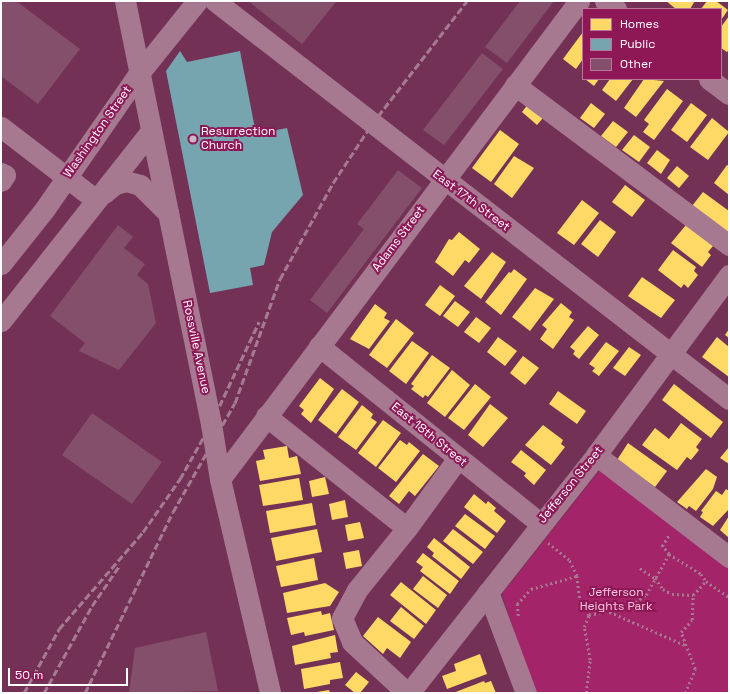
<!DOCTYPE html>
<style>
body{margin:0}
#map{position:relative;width:730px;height:694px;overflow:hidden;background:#733255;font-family:"Space Grotesk",sans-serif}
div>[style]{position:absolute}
.green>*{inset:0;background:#a32469}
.homes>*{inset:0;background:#ffd966}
.public>*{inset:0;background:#76a5af}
.building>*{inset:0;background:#834f6b}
.path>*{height:2.5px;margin-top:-1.25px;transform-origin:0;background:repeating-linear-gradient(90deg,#a67991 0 2px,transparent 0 5px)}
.minor>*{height:21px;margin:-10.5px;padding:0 10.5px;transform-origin:10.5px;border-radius:10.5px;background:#a67991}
.rail>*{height:3px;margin-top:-1.5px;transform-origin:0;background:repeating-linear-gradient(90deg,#a67b91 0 7px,transparent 0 10px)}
.dots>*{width:11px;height:11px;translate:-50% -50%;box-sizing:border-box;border:2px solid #8e1756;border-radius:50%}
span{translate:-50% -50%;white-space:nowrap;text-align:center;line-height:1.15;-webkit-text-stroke:4px #8e1756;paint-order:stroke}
.street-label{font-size:12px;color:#fff}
.poi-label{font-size:12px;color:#fff}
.left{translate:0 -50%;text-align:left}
.park-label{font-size:12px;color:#fbc9e4}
.frame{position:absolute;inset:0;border:2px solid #fff;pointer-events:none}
.legend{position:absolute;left:582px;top:8px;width:140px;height:72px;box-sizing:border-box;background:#8e1756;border:1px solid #bb749a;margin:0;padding:5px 7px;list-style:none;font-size:12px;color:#fff}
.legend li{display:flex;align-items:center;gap:8px;height:20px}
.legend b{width:20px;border:1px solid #bb749a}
.scale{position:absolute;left:8px;top:668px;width:120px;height:18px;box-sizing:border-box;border:2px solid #fff;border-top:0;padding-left:5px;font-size:12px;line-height:14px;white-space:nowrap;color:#fff;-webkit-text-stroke:3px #8e1756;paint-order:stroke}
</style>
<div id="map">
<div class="green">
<div style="clip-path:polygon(600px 470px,729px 569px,729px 693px,535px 693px,502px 594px)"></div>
</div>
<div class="homes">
<div style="clip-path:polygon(666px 1px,695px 1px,690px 9px,676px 9px)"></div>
<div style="clip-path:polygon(707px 1px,716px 1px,728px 10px,721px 20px,721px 9px,701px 9px)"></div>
<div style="clip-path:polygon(729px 16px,729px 50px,727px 52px,721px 48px,721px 27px)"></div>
<div style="clip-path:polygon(583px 32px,583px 59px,576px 69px,563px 59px)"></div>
<div style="clip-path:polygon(585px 79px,599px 79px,594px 86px)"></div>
<div style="clip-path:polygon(610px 79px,633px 79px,616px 101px,602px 90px)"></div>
<div style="clip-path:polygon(644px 79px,664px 81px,636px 117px,624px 108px)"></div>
<div style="clip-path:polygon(667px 89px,683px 101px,654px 140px,643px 132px,649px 124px,644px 120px)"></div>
<div style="clip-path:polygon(532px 99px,548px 112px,537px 125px,522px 112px)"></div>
<div style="clip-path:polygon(591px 103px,605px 114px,594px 128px,580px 118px)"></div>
<div style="clip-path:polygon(691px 103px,707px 115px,687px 142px,671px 130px)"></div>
<div style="clip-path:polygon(712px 118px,729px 132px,708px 160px,690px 147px)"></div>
<div style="clip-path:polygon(613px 121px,628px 132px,616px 147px,601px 136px)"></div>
<div style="clip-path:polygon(500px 130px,519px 144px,491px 182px,472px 168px)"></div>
<div style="clip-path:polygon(634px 135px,650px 147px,639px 162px,622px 150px)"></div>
<div style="clip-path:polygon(657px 150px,670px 160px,661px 174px,647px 163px)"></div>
<div style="clip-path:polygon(514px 156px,534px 168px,512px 198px,494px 184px)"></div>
<div style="clip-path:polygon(727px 165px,729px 166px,729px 195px,714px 183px)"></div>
<div style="clip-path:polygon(677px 166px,689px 176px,679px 188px,667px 178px)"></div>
<div style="clip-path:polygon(625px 185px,645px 200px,632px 217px,612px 202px)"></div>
<div style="clip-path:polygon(703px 192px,729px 211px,729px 234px,692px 206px)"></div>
<div style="clip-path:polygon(582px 200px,599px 213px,574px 245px,557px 233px)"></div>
<div style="clip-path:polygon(600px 220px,616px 232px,598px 257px,581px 244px)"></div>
<div style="clip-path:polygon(686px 225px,713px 246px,708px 252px,711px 255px,702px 267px,671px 243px)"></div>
<div style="clip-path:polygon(459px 232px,480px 249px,469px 263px,465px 260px,453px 276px,435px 262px,449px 239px,452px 240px)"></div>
<div style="clip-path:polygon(673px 250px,696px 267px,694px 271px,698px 275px,688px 288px,684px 284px,681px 288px,658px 270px)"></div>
<div style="clip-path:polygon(492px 252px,506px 262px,481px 299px,464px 286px)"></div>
<div style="clip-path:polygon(514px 269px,527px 279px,501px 315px,485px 302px,509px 272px,511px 273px)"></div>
<div style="clip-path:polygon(642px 277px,675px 300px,661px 318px,628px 296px)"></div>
<div style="clip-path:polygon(440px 285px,455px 296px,440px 316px,425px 305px)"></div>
<div style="clip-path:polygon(535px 288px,554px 299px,530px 331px,512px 317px)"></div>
<div style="clip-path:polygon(455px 301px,470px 312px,458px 327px,443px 316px)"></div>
<div style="clip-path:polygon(561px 303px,572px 312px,569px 317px,574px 320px,553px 349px,540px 339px,547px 329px,542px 325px)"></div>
<div style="clip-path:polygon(375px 304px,387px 313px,384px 318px,390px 321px,369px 349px,350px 339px)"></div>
<div style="clip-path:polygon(476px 317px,491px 328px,479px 343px,464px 332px)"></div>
<div style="clip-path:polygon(396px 319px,414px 333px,387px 368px,369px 355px)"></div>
<div style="clip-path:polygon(588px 326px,599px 335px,579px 359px,573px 354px,575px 351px,570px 347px)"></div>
<div style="clip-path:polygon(729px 329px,729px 338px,725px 335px)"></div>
<div style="clip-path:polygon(498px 337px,517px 351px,505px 366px,487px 352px)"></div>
<div style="clip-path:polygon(717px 337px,729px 347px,729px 377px,702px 357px)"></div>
<div style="clip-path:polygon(412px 341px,429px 353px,406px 384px,389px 371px)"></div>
<div style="clip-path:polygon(606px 342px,619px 351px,599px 376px,592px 371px,595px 368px,589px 364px)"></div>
<div style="clip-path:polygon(629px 347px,641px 355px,625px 376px,613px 368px)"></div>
<div style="clip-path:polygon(432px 355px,450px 368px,428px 397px,425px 395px,423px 398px,411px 389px,414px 386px,411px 384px)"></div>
<div style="clip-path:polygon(523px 356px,539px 368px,525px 385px,510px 373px)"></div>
<div style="clip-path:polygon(452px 370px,470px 385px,445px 417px,427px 403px)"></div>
<div style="clip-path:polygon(320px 378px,334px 389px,311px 423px,301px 414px,304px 410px,299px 406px)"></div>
<div style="clip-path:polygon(475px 384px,491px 397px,464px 430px,448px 418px)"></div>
<div style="clip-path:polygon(674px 384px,723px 422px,711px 438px,662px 400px)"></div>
<div style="clip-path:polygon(342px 389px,359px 402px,336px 434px,318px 420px)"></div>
<div style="clip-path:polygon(558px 391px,586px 411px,577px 424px,549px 404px)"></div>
<div style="clip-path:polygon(490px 404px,508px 418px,483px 447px,468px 435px)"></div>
<div style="clip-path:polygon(362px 405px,373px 414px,371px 418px,377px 422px,356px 450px,338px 437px)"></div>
<div style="clip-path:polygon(383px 420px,401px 433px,376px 467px,358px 453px)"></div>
<div style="clip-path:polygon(681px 423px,702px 439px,696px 447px,699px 450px,691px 460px,687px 457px,677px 470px,642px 445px,655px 428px,669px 439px)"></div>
<div style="clip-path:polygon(543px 425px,563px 440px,561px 444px,565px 447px,551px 465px,525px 445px)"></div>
<div style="clip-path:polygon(400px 440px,407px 445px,409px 442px,420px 451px,396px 482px,378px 468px)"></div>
<div style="clip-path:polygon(628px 443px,667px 471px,655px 487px,617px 460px)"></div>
<div style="clip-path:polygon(287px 446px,289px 458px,297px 456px,301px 474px,260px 481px,256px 461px,265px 459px,263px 450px)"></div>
<div style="clip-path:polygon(729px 447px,729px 464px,720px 458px)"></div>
<div style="clip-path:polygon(521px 450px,546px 470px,534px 485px,524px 476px,526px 473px,511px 462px)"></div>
<div style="clip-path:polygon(423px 454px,439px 466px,415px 496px,409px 491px,399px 504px,389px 496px)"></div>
<div style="clip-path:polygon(706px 469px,717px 477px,713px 489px,696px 511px,689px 506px,687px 509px,677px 502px)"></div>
<div style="clip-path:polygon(325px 477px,329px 494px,312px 497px,309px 481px)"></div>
<div style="clip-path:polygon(299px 478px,303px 500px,263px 506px,259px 485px)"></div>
<div style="clip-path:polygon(726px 489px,729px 491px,729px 509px,713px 526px,700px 517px,703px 512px,701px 511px,716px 491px,722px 495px)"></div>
<div style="clip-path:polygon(474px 494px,486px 504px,488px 501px,496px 508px,494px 511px,506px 521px,497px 533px,464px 507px)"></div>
<div style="clip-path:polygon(345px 500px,348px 517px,332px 520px,329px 504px)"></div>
<div style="clip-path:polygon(312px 503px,316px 525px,270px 533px,266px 511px)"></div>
<div style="clip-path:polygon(465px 514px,495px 536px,485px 549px,455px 526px)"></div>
<div style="clip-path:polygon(729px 516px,729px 538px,720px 530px)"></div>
<div style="clip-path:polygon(360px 522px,364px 538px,348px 541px,345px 525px)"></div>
<div style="clip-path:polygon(317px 529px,322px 552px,276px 561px,271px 538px)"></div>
<div style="clip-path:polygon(453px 529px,483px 552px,473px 564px,443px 541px)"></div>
<div style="clip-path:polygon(434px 538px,470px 567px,461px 579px,432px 556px,434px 553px,427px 547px)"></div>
<div style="clip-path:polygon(359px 550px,362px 566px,346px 569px,343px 553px)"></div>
<div style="clip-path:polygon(423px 553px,459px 581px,450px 594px,420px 571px,423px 567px,416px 562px)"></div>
<div style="clip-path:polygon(314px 558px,318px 580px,281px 587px,276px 566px)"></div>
<div style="clip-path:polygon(423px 576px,447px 595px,438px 608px,413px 589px)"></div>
<div style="clip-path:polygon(401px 582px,436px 610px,426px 624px,390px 595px)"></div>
<div style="clip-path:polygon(325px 583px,339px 592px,330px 606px,287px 613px,283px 593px)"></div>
<div style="clip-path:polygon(401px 607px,424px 626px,414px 639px,390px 621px)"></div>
<div style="clip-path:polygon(321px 611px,322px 615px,330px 613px,334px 630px,305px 636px,304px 632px,291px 635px,287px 618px)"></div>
<div style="clip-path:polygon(378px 617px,411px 642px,400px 658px,387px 648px,383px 654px,363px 636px)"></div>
<div style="clip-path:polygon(335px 635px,338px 652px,330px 653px,331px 658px,295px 665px,292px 646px)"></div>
<div style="clip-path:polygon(480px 654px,487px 674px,447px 689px,442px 676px,456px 671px,454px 664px)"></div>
<div style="clip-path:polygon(340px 662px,343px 678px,330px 680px,330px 684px,304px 689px,301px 669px)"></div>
<div style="clip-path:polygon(356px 672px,369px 682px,360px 693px,355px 693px,345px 685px)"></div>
<div style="clip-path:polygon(484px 681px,485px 683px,491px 681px,496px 693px,453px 693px)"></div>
<div style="clip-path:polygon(329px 690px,330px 693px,317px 693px,317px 692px)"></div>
</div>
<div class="public">
<div style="clip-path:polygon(180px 51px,187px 62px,240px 51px,256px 134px,287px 128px,303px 195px,272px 232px,264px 265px,250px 268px,253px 285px,210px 293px,166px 71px)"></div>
</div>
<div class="building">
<div style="clip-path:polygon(1px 1px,16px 1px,80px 49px,38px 104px,1px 76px)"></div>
<div style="clip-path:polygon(248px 1px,335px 1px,336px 2px,302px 44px)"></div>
<div style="clip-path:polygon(520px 1px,554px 1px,507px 63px,485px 47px)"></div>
<div style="clip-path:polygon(482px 53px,503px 69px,444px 145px,423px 130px)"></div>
<div style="clip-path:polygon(398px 170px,422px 188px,327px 313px,310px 300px,364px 229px,357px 224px)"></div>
<div style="clip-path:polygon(118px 225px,133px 237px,124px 248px,145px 264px,137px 275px,148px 284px,156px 323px,119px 370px,79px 351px,85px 343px,50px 316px)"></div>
<div style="clip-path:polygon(92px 413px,162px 462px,132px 504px,62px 455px)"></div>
<div style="clip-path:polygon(206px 632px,218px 691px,129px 693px,135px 648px)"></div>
</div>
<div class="path">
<div style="left:669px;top:554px;width:38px;rotate:32deg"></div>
<div style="left:701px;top:574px;width:9px;rotate:54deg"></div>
<div style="left:640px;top:568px;width:18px;rotate:34deg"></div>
<div style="left:655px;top:578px;width:14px;rotate:54deg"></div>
<div style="left:663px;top:589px;width:10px;rotate:29deg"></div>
<div style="left:672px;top:594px;width:21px;rotate:3deg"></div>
<div style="left:577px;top:576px;width:25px;rotate:83deg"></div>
<div style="left:580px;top:601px;width:17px;rotate:57deg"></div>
<div style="left:605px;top:610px;width:87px;rotate:23.6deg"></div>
<div style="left:518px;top:616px;width:12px;rotate:-95deg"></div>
<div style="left:517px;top:604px;width:21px;rotate:-47deg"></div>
<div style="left:531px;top:589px;width:48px;rotate:-15.8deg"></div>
<div style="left:577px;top:576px;width:18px;rotate:-117deg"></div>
<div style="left:569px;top:560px;width:27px;rotate:-141deg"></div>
<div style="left:586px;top:693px;width:33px;rotate:-83deg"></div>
<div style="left:590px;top:660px;width:34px;rotate:-100deg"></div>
<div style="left:584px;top:627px;width:13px;rotate:-67deg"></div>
<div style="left:589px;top:615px;width:43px;rotate:-13.4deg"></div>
<div style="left:631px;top:605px;width:18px;rotate:-34deg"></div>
<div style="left:646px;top:595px;width:47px;rotate:-60.7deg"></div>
<div style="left:669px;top:554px;width:11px;rotate:-131deg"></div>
<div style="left:662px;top:546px;width:13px;rotate:-58deg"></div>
<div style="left:685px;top:693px;width:26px;rotate:-67deg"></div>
<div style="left:695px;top:669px;width:40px;rotate:-111deg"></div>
<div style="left:681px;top:632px;width:16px;rotate:-47deg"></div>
<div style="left:692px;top:620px;width:25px;rotate:-88deg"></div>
<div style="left:693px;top:595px;width:19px;rotate:-47deg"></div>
<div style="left:706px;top:581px;width:28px;rotate:35deg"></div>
</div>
<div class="minor">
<div style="left:125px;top:1px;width:432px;rotate:78.5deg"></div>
<div style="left:211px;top:424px;width:56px;rotate:80.7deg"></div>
<div style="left:220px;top:479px;width:220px;rotate:76.8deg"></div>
<div style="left:215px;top:1px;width:650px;rotate:37.75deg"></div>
<div style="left:605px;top:1px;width:14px;rotate:36deg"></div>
<div style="left:709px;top:79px;width:25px;rotate:37deg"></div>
<div style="left:515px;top:85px;width:267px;rotate:36.8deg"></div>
<div style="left:1px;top:127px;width:120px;rotate:37.5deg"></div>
<div style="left:1px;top:173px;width:4px;rotate:27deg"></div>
<div style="left:5px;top:175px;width:7px;rotate:124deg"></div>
<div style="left:104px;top:193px;width:14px;rotate:-39deg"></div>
<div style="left:115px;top:184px;width:11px;rotate:-15deg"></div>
<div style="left:126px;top:181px;width:15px;rotate:16deg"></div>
<div style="left:140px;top:185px;width:40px;rotate:45deg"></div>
<div style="left:1px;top:264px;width:69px;rotate:-51.5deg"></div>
<div style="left:44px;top:210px;width:168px;rotate:-55.2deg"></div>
<div style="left:140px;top:72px;width:91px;rotate:-51.2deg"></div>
<div style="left:1px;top:321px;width:242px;rotate:-51.7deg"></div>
<div style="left:319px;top:346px;width:283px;rotate:38.7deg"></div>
<div style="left:266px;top:416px;width:180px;rotate:38.5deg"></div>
<div style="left:407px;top:528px;width:80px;rotate:128.9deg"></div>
<div style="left:357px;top:590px;width:32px;rotate:118deg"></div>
<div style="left:342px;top:618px;width:26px;rotate:67deg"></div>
<div style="left:352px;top:642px;width:75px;rotate:42.8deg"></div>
<div style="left:596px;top:455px;width:168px;rotate:37.5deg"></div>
<div style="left:220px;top:479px;width:598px;rotate:-53.09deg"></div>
<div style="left:407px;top:528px;width:87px;rotate:-53.9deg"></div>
<div style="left:488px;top:592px;width:108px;rotate:69.4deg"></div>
<div style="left:409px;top:693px;width:303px;rotate:-51.8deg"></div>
<div style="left:596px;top:455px;width:224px;rotate:-53.5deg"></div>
</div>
<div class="rail">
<div style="left:24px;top:693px;width:73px;rotate:-61.3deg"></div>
<div style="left:59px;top:629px;width:128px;rotate:-49.1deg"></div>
<div style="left:143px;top:532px;width:65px;rotate:-55.1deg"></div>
<div style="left:180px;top:479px;width:63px;rotate:-60.6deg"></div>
<div style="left:211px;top:424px;width:113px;rotate:-64.8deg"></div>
<div style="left:44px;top:693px;width:99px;rotate:-61.1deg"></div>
<div style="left:92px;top:606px;width:50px;rotate:-55.7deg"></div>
<div style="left:85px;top:693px;width:201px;rotate:-64.1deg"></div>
<div style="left:173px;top:512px;width:125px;rotate:-60.4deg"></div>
<div style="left:235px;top:403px;width:132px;rotate:-70.1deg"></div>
<div style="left:280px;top:279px;width:110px;rotate:-61.1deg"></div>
<div style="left:333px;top:183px;width:71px;rotate:-56.5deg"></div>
<div style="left:372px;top:124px;width:155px;rotate:-52.3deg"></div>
</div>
<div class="dots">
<div style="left:193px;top:139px;background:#ceb7c4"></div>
</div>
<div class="street-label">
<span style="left:98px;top:132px;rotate:-55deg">Washington Street</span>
<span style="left:471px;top:201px;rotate:37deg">East 17th Street</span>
<span style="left:399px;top:239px;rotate:-53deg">Adams Street</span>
<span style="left:196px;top:347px;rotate:78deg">Rossville Avenue</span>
<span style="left:429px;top:435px;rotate:39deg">East 18th Street</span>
<span style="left:571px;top:485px;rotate:-51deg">Jefferson Street</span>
</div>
<div class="poi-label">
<span class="left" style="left:201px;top:139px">Resurrection<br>Church</span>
</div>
<div class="park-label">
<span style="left:616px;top:600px">Jefferson<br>Heights Park</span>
</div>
<div class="frame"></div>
<ul class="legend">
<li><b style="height:11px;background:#ffd966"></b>Homes</li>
<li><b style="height:11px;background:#76a5af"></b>Public</li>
<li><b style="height:11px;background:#834f6b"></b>Other</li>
</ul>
<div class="scale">50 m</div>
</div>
